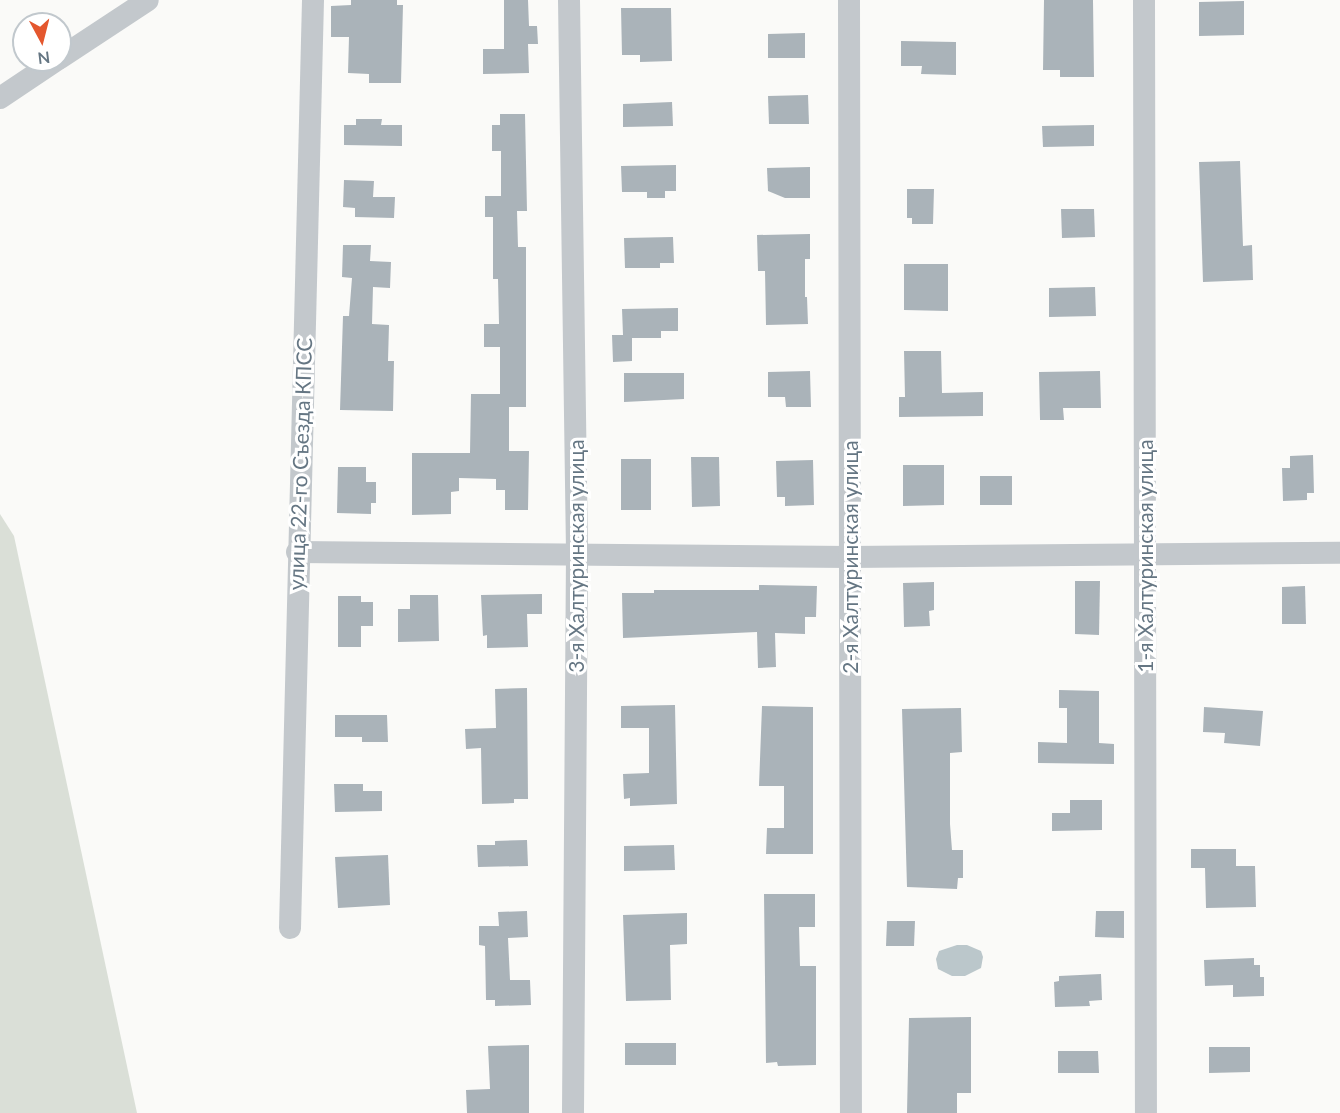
<!DOCTYPE html>
<meta charset="utf-8">
<style>
body{margin:0}
#map{position:relative;width:1340px;height:1113px;overflow:hidden;background:#fafaf8;font-family:Lato,sans-serif}
div>[style]{position:absolute}
.green>*{inset:0;background:#dadfd7}
.water>*{inset:0;background:#bbc7cb}
.building>*{inset:0;background:#aab3b9}
.minor>*{height:22px;margin:-11px;padding:0 11px;transform-origin:11px;border-radius:11px;background:#c3c8cc}
span{translate:-50% -50%;white-space:nowrap;text-align:center;line-height:1.15;-webkit-text-stroke:6px #fff;paint-order:stroke}
.street-label{font-size:21px;color:#657683}
.north{position:absolute;left:12px;top:12px;width:60px;height:60px;box-sizing:border-box;background:#fff;border:2px solid #c1c8cd;border-radius:50%;rotate:173deg;font-size:16px;font-weight:700;line-height:24px;text-align:center;color:#657683}
.north::after{content:'';display:block;margin:auto;width:21px;height:27px;background:#e4572e;clip-path:polygon(50% 0,100% 100%,50% 72%,0 100%)}
</style>
<div id="map">
<div class="green">
<div style="clip-path:polygon(0 514px,14px 536px,137px 1113px,0 1113px)"></div>
</div>
<div class="water">
<div style="clip-path:polygon(957px 945px,967px 945px,981px 951px,983px 957px,981px 968px,965px 976px,952px 976px,938px 969px,936px 959px,939px 951px)"></div>
</div>
<div class="building">
<div style="clip-path:polygon(351px 0,397px 0,397px 5px,403px 5px,401px 83px,369px 83px,369px 74px,348px 73px,349px 37px,331px 37px,331px 6px,351px 5px)"></div>
<div style="clip-path:polygon(504px 0,528px 0,529px 26px,537px 26px,538px 44px,528px 44px,529px 73px,483px 74px,483px 49px,504px 49px)"></div>
<div style="clip-path:polygon(1044px 0,1093px 0,1094px 77px,1060px 77px,1060px 70px,1043px 70px)"></div>
<div style="clip-path:polygon(1244px 1px,1244px 35px,1199px 36px,1199px 2px)"></div>
<div style="clip-path:polygon(621px 8px,671px 8px,672px 61px,640px 62px,640px 55px,622px 55px)"></div>
<div style="clip-path:polygon(805px 33px,805px 58px,768px 58px,768px 34px)"></div>
<div style="clip-path:polygon(901px 41px,956px 42px,956px 75px,921px 74px,922px 66px,901px 66px)"></div>
<div style="clip-path:polygon(808px 95px,809px 124px,769px 124px,768px 96px)"></div>
<div style="clip-path:polygon(672px 102px,673px 126px,623px 127px,623px 104px)"></div>
<div style="clip-path:polygon(500px 114px,525px 114px,527px 211px,517px 211px,518px 247px,526px 247px,526px 407px,509px 407px,509px 451px,529px 451px,528px 510px,505px 510px,505px 490px,496px 490px,496px 479px,459px 478px,459px 491px,451px 492px,451px 514px,412px 515px,412px 453px,470px 453px,471px 394px,500px 394px,500px 347px,484px 347px,484px 324px,499px 324px,498px 279px,493px 279px,493px 217px,485px 217px,485px 196px,501px 196px,501px 151px,492px 151px,492px 125px,500px 125px)"></div>
<div style="clip-path:polygon(356px 119px,382px 119px,381px 125px,402px 125px,402px 146px,344px 145px,344px 125px,356px 125px)"></div>
<div style="clip-path:polygon(1094px 125px,1094px 146px,1043px 147px,1042px 126px)"></div>
<div style="clip-path:polygon(1240px 161px,1243px 246px,1252px 245px,1253px 280px,1203px 282px,1199px 162px)"></div>
<div style="clip-path:polygon(676px 165px,676px 191px,665px 191px,665px 198px,647px 198px,647px 192px,622px 192px,621px 166px)"></div>
<div style="clip-path:polygon(810px 167px,810px 198px,785px 198px,768px 191px,767px 168px)"></div>
<div style="clip-path:polygon(344px 180px,374px 181px,373px 197px,395px 197px,394px 218px,355px 217px,355px 208px,343px 207px)"></div>
<div style="clip-path:polygon(907px 189px,934px 189px,933px 224px,912px 224px,912px 218px,907px 218px)"></div>
<div style="clip-path:polygon(1061px 209px,1094px 209px,1095px 237px,1062px 238px)"></div>
<div style="clip-path:polygon(810px 234px,810px 259px,805px 259px,805px 297px,807px 297px,808px 324px,766px 325px,765px 271px,758px 271px,757px 235px)"></div>
<div style="clip-path:polygon(673px 237px,674px 263px,660px 263px,660px 268px,625px 268px,624px 238px)"></div>
<div style="clip-path:polygon(343px 245px,371px 245px,370px 261px,391px 262px,390px 288px,373px 287px,372px 324px,389px 325px,388px 361px,394px 361px,393px 411px,340px 410px,343px 316px,349px 316px,352px 278px,342px 277px)"></div>
<div style="clip-path:polygon(904px 264px,948px 264px,948px 311px,904px 310px)"></div>
<div style="clip-path:polygon(1095px 287px,1096px 316px,1049px 317px,1049px 288px)"></div>
<div style="clip-path:polygon(678px 308px,678px 331px,661px 331px,661px 338px,632px 338px,632px 361px,613px 362px,612px 335px,623px 335px,622px 309px)"></div>
<div style="clip-path:polygon(904px 351px,941px 351px,942px 393px,983px 392px,983px 416px,899px 417px,899px 397px,905px 397px)"></div>
<div style="clip-path:polygon(810px 371px,811px 407px,786px 407px,785px 397px,768px 397px,768px 372px)"></div>
<div style="clip-path:polygon(1100px 371px,1101px 408px,1063px 408px,1064px 420px,1040px 420px,1039px 372px)"></div>
<div style="clip-path:polygon(624px 373px,684px 373px,684px 399px,624px 402px)"></div>
<div style="clip-path:polygon(1313px 455px,1314px 493px,1307px 493px,1307px 500px,1283px 501px,1282px 468px,1290px 468px,1290px 456px)"></div>
<div style="clip-path:polygon(691px 457px,719px 457px,720px 506px,692px 507px)"></div>
<div style="clip-path:polygon(621px 459px,651px 459px,651px 510px,621px 510px)"></div>
<div style="clip-path:polygon(813px 460px,814px 505px,785px 506px,785px 497px,777px 497px,776px 461px)"></div>
<div style="clip-path:polygon(903px 465px,944px 465px,944px 505px,903px 506px)"></div>
<div style="clip-path:polygon(338px 467px,366px 467px,366px 482px,376px 482px,376px 503px,371px 503px,371px 514px,337px 513px)"></div>
<div style="clip-path:polygon(980px 476px,1012px 476px,1012px 505px,980px 505px)"></div>
<div style="clip-path:polygon(1075px 581px,1100px 581px,1099px 635px,1075px 634px)"></div>
<div style="clip-path:polygon(934px 582px,934px 610px,929px 611px,930px 626px,904px 627px,903px 583px)"></div>
<div style="clip-path:polygon(759px 585px,817px 586px,816px 617px,805px 617px,805px 634px,775px 633px,776px 667px,758px 668px,757px 632px,623px 638px,622px 593px,654px 593px,654px 590px,759px 590px)"></div>
<div style="clip-path:polygon(1305px 586px,1306px 624px,1282px 624px,1282px 587px)"></div>
<div style="clip-path:polygon(542px 594px,542px 614px,527px 614px,528px 647px,487px 648px,487px 635px,483px 636px,481px 595px)"></div>
<div style="clip-path:polygon(410px 595px,438px 595px,439px 641px,398px 642px,398px 609px,410px 609px)"></div>
<div style="clip-path:polygon(338px 596px,361px 596px,361px 602px,373px 602px,373px 626px,361px 626px,361px 647px,338px 647px)"></div>
<div style="clip-path:polygon(527px 688px,528px 799px,514px 799px,514px 803px,482px 804px,481px 748px,466px 749px,465px 729px,496px 728px,495px 689px)"></div>
<div style="clip-path:polygon(1059px 690px,1099px 691px,1099px 743px,1114px 744px,1114px 764px,1038px 763px,1038px 742px,1067px 743px,1067px 708px,1059px 708px)"></div>
<div style="clip-path:polygon(675px 705px,677px 804px,630px 806px,630px 798px,624px 799px,623px 774px,649px 773px,649px 728px,621px 728px,621px 706px)"></div>
<div style="clip-path:polygon(762px 706px,813px 707px,813px 854px,766px 854px,767px 828px,784px 828px,784px 786px,759px 786px)"></div>
<div style="clip-path:polygon(1204px 707px,1263px 711px,1260px 746px,1224px 743px,1225px 733px,1203px 732px)"></div>
<div style="clip-path:polygon(961px 708px,962px 752px,950px 753px,950px 824px,952px 850px,963px 850px,963px 878px,958px 878px,957px 889px,907px 887px,902px 709px)"></div>
<div style="clip-path:polygon(335px 715px,387px 715px,388px 742px,362px 742px,362px 737px,335px 737px)"></div>
<div style="clip-path:polygon(334px 784px,363px 784px,363px 791px,382px 791px,382px 811px,335px 812px)"></div>
<div style="clip-path:polygon(1070px 800px,1102px 800px,1102px 830px,1052px 831px,1052px 813px,1070px 813px)"></div>
<div style="clip-path:polygon(527px 840px,528px 866px,478px 867px,477px 845px,495px 845px,495px 841px)"></div>
<div style="clip-path:polygon(674px 845px,675px 870px,624px 871px,624px 846px)"></div>
<div style="clip-path:polygon(1191px 849px,1236px 849px,1236px 866px,1255px 866px,1256px 907px,1206px 908px,1205px 868px,1191px 868px)"></div>
<div style="clip-path:polygon(388px 855px,390px 905px,338px 908px,335px 857px)"></div>
<div style="clip-path:polygon(764px 894px,815px 894px,815px 927px,799px 927px,800px 966px,816px 966px,816px 1065px,778px 1066px,777px 1062px,766px 1063px)"></div>
<div style="clip-path:polygon(527px 911px,528px 937px,508px 938px,510px 980px,530px 980px,531px 1005px,495px 1006px,495px 1000px,486px 1000px,485px 946px,479px 945px,479px 926px,499px 926px,498px 912px)"></div>
<div style="clip-path:polygon(1096px 911px,1124px 911px,1124px 938px,1095px 937px)"></div>
<div style="clip-path:polygon(687px 913px,687px 944px,670px 945px,671px 1000px,626px 1001px,623px 915px)"></div>
<div style="clip-path:polygon(887px 921px,915px 921px,914px 946px,886px 946px)"></div>
<div style="clip-path:polygon(1254px 958px,1254px 965px,1260px 965px,1260px 977px,1264px 977px,1264px 996px,1233px 997px,1233px 985px,1205px 986px,1204px 960px)"></div>
<div style="clip-path:polygon(1101px 974px,1102px 1000px,1089px 1001px,1090px 1006px,1055px 1007px,1054px 982px,1059px 981px,1059px 976px)"></div>
<div style="clip-path:polygon(971px 1017px,971px 1093px,957px 1093px,957px 1113px,907px 1113px,909px 1018px)"></div>
<div style="clip-path:polygon(625px 1043px,676px 1043px,676px 1065px,625px 1065px)"></div>
<div style="clip-path:polygon(529px 1045px,529px 1113px,467px 1113px,466px 1090px,490px 1089px,488px 1046px)"></div>
<div style="clip-path:polygon(1209px 1047px,1250px 1047px,1250px 1072px,1209px 1073px)"></div>
<div style="clip-path:polygon(1058px 1051px,1098px 1051px,1099px 1073px,1058px 1073px)"></div>
</div>
<div class="minor">
<div style="left:569px;top:0;width:553px;rotate:89.17deg"></div>
<div style="left:577px;top:553px;width:560px;rotate:90.41deg"></div>
<div style="left:849px;top:0;width:1113px;rotate:89.9deg"></div>
<div style="left:1144px;top:0;width:1113px;rotate:89.9deg"></div>
<div style="left:60px;top:58px;width:105px;rotate:-33.4deg"></div>
<div style="left:0;top:98px;width:69px;rotate:-33.7deg"></div>
<div style="left:297px;top:552px;width:552px;rotate:0.52deg"></div>
<div style="left:849px;top:557px;width:491px;rotate:-0.5deg"></div>
<div style="left:290px;top:928px;width:928px;rotate:-88.58deg"></div>
</div>
<div class="street-label">
<span style="left:300px;top:464px;rotate:-88deg">улица 22-го Съезда КПСС</span>
<span style="left:576px;top:556px;rotate:-90deg">3-я Халтуринская улица</span>
<span style="left:1145px;top:556px;rotate:-90deg">1-я Халтуринская улица</span>
<span style="left:850px;top:557px;rotate:-90deg">2-я Халтуринская улица</span>
</div>
<div class="north">N</div>
</div>
